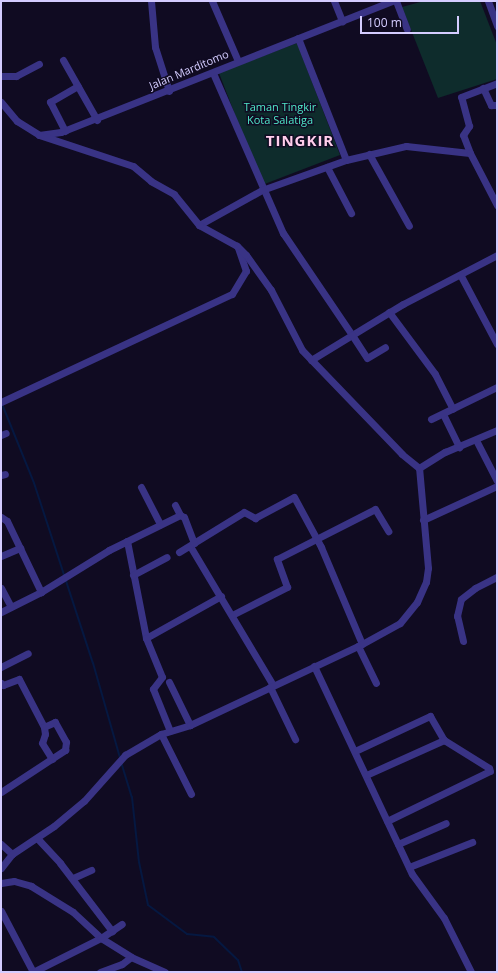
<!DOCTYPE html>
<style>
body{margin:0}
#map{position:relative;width:498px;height:973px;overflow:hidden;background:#100b22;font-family:"Open Sans",sans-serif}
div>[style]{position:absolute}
.green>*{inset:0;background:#0e2c2c}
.stream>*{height:2px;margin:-1px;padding:0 1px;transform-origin:1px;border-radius:1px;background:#051841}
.minor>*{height:7px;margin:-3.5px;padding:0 3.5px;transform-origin:3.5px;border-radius:3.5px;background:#393385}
span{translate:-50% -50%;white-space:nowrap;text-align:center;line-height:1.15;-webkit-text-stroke:3px #100b22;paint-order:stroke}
.street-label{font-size:11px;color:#d4ccff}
.park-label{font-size:11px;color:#4fe8c9}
.district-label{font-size:15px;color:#ffceeb;font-weight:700;letter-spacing:1px}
.frame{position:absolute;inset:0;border:2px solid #d4ccff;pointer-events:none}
.scale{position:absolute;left:360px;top:16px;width:99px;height:18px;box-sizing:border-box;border:2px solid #d4ccff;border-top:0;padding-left:5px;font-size:12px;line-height:14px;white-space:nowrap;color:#d4ccff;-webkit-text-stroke:3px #100b22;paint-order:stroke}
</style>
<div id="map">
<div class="green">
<div style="clip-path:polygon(424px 1px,480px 1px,497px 45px,497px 79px,438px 98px,402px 7px)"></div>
<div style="clip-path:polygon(297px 43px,340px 155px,262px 185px,219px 73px)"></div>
</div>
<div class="stream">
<div style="left:2px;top:404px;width:85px;rotate:67.9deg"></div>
<div style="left:34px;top:483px;width:189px;rotate:71.9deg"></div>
<div style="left:93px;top:663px;width:99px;rotate:74.1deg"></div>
<div style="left:121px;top:762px;width:37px;rotate:73deg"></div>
<div style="left:132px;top:797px;width:65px;rotate:83.9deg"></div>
<div style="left:139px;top:862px;width:44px;rotate:78.2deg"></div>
<div style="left:148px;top:905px;width:49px;rotate:36.6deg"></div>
<div style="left:187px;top:934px;width:27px;rotate:6deg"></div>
<div style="left:214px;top:937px;width:33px;rotate:44deg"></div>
<div style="left:238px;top:960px;width:13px;rotate:72deg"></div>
</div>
<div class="minor">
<div style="left:151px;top:1px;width:46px;rotate:85deg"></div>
<div style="left:155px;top:47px;width:46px;rotate:72.3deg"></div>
<div style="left:212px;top:1px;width:65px;rotate:66.6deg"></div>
<div style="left:334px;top:1px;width:22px;rotate:68deg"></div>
<div style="left:396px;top:1px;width:30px;rotate:69deg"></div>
<div style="left:488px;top:1px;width:27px;rotate:70deg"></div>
<div style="left:298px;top:38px;width:131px;rotate:68.5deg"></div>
<div style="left:63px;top:60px;width:69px;rotate:60.5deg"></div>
<div style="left:213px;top:73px;width:175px;rotate:66.4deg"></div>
<div style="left:283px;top:233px;width:123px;rotate:55.9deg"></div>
<div style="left:352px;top:335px;width:60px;rotate:-31.3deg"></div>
<div style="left:403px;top:304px;width:106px;rotate:-27.5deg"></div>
<div style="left:1px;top:76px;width:15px"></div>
<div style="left:16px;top:76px;width:26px;rotate:-28deg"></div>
<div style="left:483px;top:88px;width:19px;rotate:65deg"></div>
<div style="left:491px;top:105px;width:6px"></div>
<div style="left:1px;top:102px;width:25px;rotate:50deg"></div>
<div style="left:17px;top:121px;width:26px;rotate:32deg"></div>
<div style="left:39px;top:135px;width:22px;rotate:-8deg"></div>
<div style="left:61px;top:132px;width:356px;rotate:-21.6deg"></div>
<div style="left:65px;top:131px;width:33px;rotate:-117deg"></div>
<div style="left:50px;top:102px;width:32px;rotate:-30deg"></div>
<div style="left:470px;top:153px;width:19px;rotate:-111deg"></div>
<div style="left:463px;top:135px;width:11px;rotate:-56deg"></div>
<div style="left:469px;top:126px;width:30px;rotate:-105deg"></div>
<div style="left:461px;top:97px;width:39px;rotate:-21deg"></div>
<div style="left:369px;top:154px;width:82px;rotate:60.9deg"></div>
<div style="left:327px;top:167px;width:52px;rotate:62.4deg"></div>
<div style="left:199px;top:225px;width:72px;rotate:-29.1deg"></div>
<div style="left:262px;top:190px;width:89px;rotate:-19.7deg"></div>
<div style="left:346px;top:160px;width:62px;rotate:-13.1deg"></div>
<div style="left:406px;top:146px;width:64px;rotate:6.2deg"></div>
<div style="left:470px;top:153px;width:59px;rotate:62.6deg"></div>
<div style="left:461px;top:276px;width:77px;rotate:62.1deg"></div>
<div style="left:389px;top:312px;width:77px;rotate:53.4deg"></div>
<div style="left:435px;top:374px;width:39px;rotate:63deg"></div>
<div style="left:311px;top:360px;width:48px;rotate:-31.4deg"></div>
<div style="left:352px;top:335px;width:27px;rotate:57deg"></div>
<div style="left:367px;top:358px;width:21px;rotate:-31deg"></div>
<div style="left:1px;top:402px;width:255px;rotate:-25.1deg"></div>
<div style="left:232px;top:294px;width:27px;rotate:-59deg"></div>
<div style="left:246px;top:271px;width:24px;rotate:-109deg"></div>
<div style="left:443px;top:414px;width:37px;rotate:64deg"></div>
<div style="left:431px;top:419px;width:73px;rotate:-25.9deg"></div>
<div style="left:1px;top:435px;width:5px;rotate:-22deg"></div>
<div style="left:476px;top:440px;width:46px;rotate:62.9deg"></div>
<div style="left:419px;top:468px;width:31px;rotate:-32deg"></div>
<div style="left:445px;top:452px;width:56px;rotate:-22.9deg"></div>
<div style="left:1px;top:475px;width:4px;rotate:-14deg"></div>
<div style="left:141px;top:487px;width:42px;rotate:62.8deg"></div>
<div style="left:175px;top:505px;width:11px;rotate:63deg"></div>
<div style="left:1px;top:517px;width:7px;rotate:34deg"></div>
<div style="left:7px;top:521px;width:79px;rotate:64.4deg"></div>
<div style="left:423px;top:520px;width:81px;rotate:-24.7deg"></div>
<div style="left:127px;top:541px;width:99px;rotate:78.9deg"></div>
<div style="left:146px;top:638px;width:86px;rotate:-29.2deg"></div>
<div style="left:190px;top:546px;width:162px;rotate:59.2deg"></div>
<div style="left:179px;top:552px;width:76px;rotate:-31.6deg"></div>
<div style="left:244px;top:512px;width:13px;rotate:29deg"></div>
<div style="left:255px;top:518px;width:44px;rotate:-28.3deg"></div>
<div style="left:294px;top:497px;width:57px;rotate:61.6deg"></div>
<div style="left:321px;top:547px;width:105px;rotate:67.1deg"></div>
<div style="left:1px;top:556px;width:21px;rotate:-23deg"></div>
<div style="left:133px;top:575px;width:38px;rotate:-28deg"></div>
<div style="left:1px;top:588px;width:21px;rotate:62deg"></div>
<div style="left:1px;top:612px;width:45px;rotate:-26.6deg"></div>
<div style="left:41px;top:592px;width:80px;rotate:-31.7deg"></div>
<div style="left:109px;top:550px;width:79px;rotate:-26.2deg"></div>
<div style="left:180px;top:515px;width:4px;rotate:27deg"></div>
<div style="left:184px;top:517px;width:28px;rotate:69deg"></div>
<div style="left:232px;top:615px;width:62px;rotate:-27deg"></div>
<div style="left:287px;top:587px;width:30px;rotate:-110deg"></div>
<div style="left:277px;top:559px;width:110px;rotate:-27deg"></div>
<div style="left:375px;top:509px;width:26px;rotate:59deg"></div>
<div style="left:146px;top:638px;width:42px;rotate:67.7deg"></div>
<div style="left:162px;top:677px;width:15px;rotate:127deg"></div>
<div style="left:153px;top:689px;width:45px;rotate:68deg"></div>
<div style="left:463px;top:641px;width:26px;rotate:-103deg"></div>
<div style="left:457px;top:616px;width:17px;rotate:-77deg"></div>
<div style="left:461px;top:599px;width:18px;rotate:-38deg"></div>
<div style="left:475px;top:588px;width:25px;rotate:-27deg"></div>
<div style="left:358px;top:646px;width:41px;rotate:64.1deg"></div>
<div style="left:314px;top:666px;width:230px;rotate:64.8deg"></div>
<div style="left:412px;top:874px;width:54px;rotate:54deg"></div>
<div style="left:444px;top:918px;width:60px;rotate:63.4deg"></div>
<div style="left:1px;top:667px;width:30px;rotate:-27deg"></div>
<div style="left:169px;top:682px;width:48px;rotate:64deg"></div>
<div style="left:1px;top:683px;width:3px;rotate:45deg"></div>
<div style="left:3px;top:685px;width:17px;rotate:-21deg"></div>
<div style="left:19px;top:679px;width:54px;rotate:62.5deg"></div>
<div style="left:44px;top:727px;width:7px;rotate:82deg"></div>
<div style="left:45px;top:734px;width:9px;rotate:108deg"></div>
<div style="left:42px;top:743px;width:19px;rotate:58deg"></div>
<div style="left:270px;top:687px;width:58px;rotate:64.3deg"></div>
<div style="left:161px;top:734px;width:67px;rotate:63.4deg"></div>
<div style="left:355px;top:751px;width:83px;rotate:-25deg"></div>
<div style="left:430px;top:716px;width:28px;rotate:60deg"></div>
<div style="left:444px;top:740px;width:85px;rotate:155.8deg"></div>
<div style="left:1px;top:792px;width:77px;rotate:-33.3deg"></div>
<div style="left:65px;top:750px;width:8px;rotate:-83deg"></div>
<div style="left:66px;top:742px;width:23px;rotate:-119deg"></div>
<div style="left:55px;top:722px;width:12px;rotate:156deg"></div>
<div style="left:387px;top:821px;width:114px;rotate:-25.9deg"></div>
<div style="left:490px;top:771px;width:3px;rotate:-108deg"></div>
<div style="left:489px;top:768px;width:53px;rotate:-148.1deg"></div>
<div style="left:37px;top:838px;width:34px;rotate:47deg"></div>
<div style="left:60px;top:863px;width:86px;rotate:52.6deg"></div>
<div style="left:1px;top:844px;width:15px;rotate:42deg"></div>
<div style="left:398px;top:844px;width:52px;rotate:-23.6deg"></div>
<div style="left:409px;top:867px;width:68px;rotate:-21.6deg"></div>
<div style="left:1px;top:868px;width:18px;rotate:-52deg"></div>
<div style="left:12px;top:854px;width:50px;rotate:-33.7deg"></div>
<div style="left:54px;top:826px;width:39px;rotate:-40deg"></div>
<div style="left:84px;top:801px;width:62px;rotate:-48.3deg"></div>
<div style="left:125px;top:755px;width:42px;rotate:-30.3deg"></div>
<div style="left:161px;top:734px;width:30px;rotate:-17deg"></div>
<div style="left:190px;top:725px;width:190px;rotate:-25.2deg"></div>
<div style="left:362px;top:644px;width:43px;rotate:-28.9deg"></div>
<div style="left:400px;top:623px;width:27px;rotate:-51deg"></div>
<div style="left:417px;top:602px;width:22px;rotate:-66deg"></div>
<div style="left:426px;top:582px;width:14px;rotate:-82deg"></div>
<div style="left:428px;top:568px;width:100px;rotate:-95.1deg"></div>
<div style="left:419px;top:468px;width:22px;rotate:-141deg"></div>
<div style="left:402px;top:454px;width:144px;rotate:-133.9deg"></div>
<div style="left:302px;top:350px;width:68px;rotate:-117.3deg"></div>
<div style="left:271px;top:290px;width:43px;rotate:-125.5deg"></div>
<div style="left:246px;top:255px;width:13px;rotate:-135deg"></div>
<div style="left:237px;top:246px;width:43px;rotate:-151.1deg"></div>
<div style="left:199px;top:225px;width:40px;rotate:-129deg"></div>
<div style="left:174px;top:194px;width:26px;rotate:-151deg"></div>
<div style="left:151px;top:181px;width:23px;rotate:-140deg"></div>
<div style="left:133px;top:166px;width:99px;rotate:-161.7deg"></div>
<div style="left:73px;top:878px;width:20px;rotate:-24deg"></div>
<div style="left:1px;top:883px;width:13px;rotate:-9deg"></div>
<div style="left:14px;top:881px;width:18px;rotate:16deg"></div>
<div style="left:31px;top:886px;width:49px;rotate:31.8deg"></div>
<div style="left:73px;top:912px;width:38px;rotate:43deg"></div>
<div style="left:101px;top:938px;width:36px;rotate:32deg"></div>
<div style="left:131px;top:957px;width:37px;rotate:24deg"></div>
<div style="left:1px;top:911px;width:69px;rotate:62.3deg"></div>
<div style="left:33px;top:972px;width:76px;rotate:-26.6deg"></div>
<div style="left:101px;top:938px;width:25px;rotate:-34deg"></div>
<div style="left:100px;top:972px;width:23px;rotate:-20deg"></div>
<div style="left:122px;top:964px;width:11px;rotate:-38deg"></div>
</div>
<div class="street-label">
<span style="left:189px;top:70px;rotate:-23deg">Jalan Marditomo</span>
</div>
<div class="park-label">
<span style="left:280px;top:114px">Taman Tingkir<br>Kota Salatiga</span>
</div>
<div class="district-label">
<span style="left:300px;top:141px">TINGKIR</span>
</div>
<div class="frame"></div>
<div class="scale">100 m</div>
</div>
